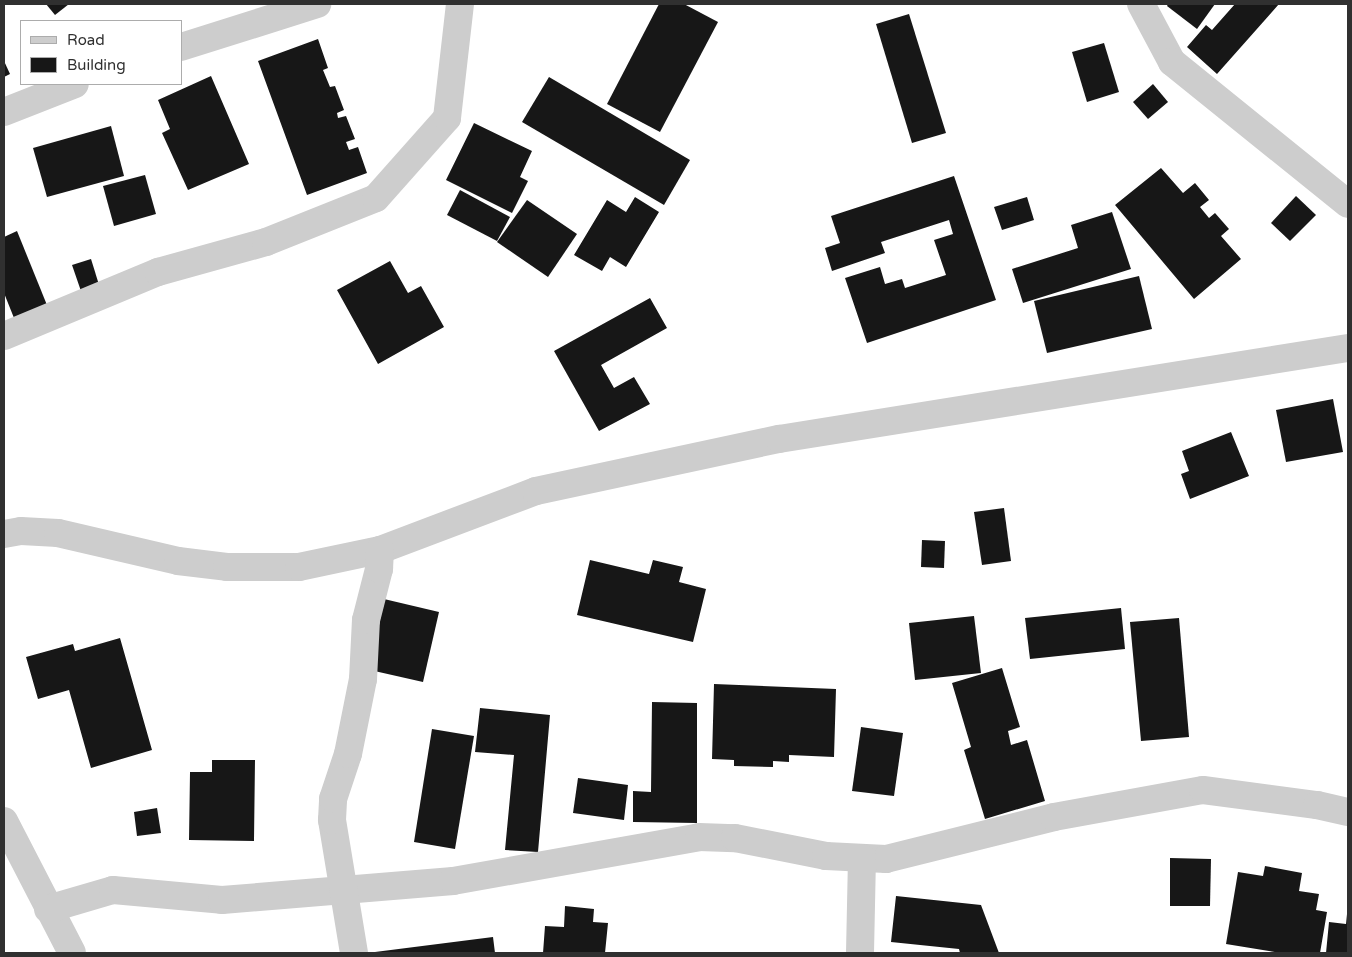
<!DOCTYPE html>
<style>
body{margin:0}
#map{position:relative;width:1352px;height:957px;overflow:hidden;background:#fff;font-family:"Varela Round",sans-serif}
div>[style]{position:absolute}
.building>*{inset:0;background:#171717}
.minor>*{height:28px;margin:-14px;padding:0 14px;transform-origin:14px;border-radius:14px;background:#cdcdcd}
span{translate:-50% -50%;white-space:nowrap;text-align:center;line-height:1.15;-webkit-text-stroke:5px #fff;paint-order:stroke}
.frame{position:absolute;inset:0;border:5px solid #303030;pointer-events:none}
.legend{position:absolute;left:20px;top:20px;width:162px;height:65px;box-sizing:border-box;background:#fff;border:1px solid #acacac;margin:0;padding:6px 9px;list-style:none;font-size:15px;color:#303030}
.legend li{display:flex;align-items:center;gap:10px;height:25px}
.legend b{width:25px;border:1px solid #acacac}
</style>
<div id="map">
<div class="building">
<div style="clip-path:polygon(46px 4px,69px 4px,55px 15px)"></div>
<div style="clip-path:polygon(659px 4px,684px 4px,718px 22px,660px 132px,607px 104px)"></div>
<div style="clip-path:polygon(1168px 4px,1215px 4px,1197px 29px,1167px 6px)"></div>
<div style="clip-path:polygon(1235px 4px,1279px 4px,1217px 74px,1187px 47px,1206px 25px,1212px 30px)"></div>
<div style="clip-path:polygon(909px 14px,946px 133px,912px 143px,876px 24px)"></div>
<div style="clip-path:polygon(318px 39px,328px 68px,323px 70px,330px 87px,335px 86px,344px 110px,337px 113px,338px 118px,346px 116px,355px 139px,346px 142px,349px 150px,358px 147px,367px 173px,307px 195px,258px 61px)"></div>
<div style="clip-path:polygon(1104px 43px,1119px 92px,1087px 102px,1072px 52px)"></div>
<div style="clip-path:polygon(4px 61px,10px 74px,4px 77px)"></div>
<div style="clip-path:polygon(211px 76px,249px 164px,188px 190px,162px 133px,170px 129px,158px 100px)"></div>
<div style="clip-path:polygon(549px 77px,690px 160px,664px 205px,522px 122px)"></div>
<div style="clip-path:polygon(1153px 84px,1168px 102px,1148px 119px,1133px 102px)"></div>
<div style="clip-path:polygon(474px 123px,532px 151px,520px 177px,528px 181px,512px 213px,446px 180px)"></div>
<div style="clip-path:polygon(111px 126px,124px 176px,47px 197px,33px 148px)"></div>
<div style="clip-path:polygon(1161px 168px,1183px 193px,1195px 183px,1209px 200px,1200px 207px,1209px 218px,1215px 213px,1229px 229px,1221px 236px,1241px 259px,1194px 299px,1115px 205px)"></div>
<div style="clip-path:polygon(145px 175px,156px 214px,114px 226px,103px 186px)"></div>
<div style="clip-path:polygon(954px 176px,996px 300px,867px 343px,845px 278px,880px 267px,885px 284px,902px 279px,905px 288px,946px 275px,934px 240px,953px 234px,949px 220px,881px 242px,885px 253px,832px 271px,825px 248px,840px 243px,831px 216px)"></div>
<div style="clip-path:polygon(460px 190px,510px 217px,497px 241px,447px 215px)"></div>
<div style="clip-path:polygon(1296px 196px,1316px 215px,1290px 241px,1271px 223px)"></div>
<div style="clip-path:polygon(635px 197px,659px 212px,626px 267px,610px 257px,602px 271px,574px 255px,607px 200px,626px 212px)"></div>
<div style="clip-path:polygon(1027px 197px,1034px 220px,1002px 230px,994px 207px)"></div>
<div style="clip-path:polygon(527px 200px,577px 234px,548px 277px,497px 242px)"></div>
<div style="clip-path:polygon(1112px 212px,1131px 269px,1023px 303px,1012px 269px,1078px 248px,1071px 225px)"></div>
<div style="clip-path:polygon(17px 231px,51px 315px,18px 328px,4px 293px,4px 237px)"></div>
<div style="clip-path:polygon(91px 259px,100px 288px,82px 294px,72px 265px)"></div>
<div style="clip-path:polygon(390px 261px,408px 293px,421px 286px,444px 327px,378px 364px,337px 290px)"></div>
<div style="clip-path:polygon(1139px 276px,1152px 329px,1047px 353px,1034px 301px)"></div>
<div style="clip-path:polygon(650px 298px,667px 328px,601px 365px,614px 388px,634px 377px,650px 404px,599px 431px,554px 351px)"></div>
<div style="clip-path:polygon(1333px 399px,1343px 452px,1286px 462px,1276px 410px)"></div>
<div style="clip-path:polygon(1231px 432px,1249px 476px,1190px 499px,1181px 474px,1189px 471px,1182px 451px)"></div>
<div style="clip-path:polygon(1004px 508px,1011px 561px,982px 565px,974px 512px)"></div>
<div style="clip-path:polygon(922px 540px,945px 541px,944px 568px,921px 567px)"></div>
<div style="clip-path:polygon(590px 560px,649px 574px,653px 560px,683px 567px,679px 582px,706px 589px,693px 642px,577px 615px)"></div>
<div style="clip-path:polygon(384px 599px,439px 612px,423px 682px,370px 670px)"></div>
<div style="clip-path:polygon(1121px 608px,1125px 649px,1030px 659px,1025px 618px)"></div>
<div style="clip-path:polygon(974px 616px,981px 673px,915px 680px,909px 623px)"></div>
<div style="clip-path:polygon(1179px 618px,1189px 737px,1141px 741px,1130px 622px)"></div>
<div style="clip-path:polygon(120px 638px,152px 750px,91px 768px,69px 690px,38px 699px,26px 657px,73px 644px,75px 651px)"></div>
<div style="clip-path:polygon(1002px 668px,1020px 727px,1008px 731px,1011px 745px,1027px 740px,1045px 801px,985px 819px,964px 750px,971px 747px,952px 683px)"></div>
<div style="clip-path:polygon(714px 684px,836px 689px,834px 757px,789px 755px,789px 762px,773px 761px,773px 767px,734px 766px,734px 760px,712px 759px)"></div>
<div style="clip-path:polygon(652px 702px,697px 703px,697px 823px,633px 822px,633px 791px,651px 792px)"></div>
<div style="clip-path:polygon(480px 708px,550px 715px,538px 852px,505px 850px,514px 755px,475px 752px)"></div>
<div style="clip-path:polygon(861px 727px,903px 733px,894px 796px,852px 791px)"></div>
<div style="clip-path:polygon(432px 729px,474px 736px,455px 849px,414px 842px)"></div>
<div style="clip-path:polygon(212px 760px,255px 760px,254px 841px,189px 840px,190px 772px,212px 772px)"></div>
<div style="clip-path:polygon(578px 778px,628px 785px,624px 820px,573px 813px)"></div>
<div style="clip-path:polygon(157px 808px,161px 833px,137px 836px,134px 812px)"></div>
<div style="clip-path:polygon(1170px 858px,1211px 859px,1210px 906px,1170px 906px)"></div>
<div style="clip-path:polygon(1265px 866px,1302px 873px,1299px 891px,1319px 894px,1316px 910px,1327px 912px,1320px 953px,1281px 953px,1226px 944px,1238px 872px,1263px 876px)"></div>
<div style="clip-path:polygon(896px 896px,981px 905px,999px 953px,960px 953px,959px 949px,891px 942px)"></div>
<div style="clip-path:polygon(565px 906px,594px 909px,593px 922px,608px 923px,605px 953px,543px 953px,545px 926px,564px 927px)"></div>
<div style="clip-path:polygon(1347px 914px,1348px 953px,1326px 953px,1329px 922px,1346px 924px)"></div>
<div style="clip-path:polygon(493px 937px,495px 953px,375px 953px,375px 952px)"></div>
</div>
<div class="minor">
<div style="left:1141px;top:4px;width:66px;rotate:61.9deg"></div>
<div style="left:1172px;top:62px;width:226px;rotate:38.9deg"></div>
<div style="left:181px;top:47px;width:143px;rotate:-17.5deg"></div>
<div style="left:4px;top:112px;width:76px;rotate:-21.5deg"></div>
<div style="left:4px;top:336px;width:167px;rotate:-22.6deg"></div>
<div style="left:158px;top:272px;width:112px;rotate:-15.5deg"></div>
<div style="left:266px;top:242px;width:118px;rotate:-21.8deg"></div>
<div style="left:376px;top:198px;width:107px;rotate:-48.4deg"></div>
<div style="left:447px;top:118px;width:115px;rotate:-83.5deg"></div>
<div style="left:4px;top:534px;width:17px;rotate:-10deg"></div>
<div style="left:21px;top:531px;width:37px;rotate:3deg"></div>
<div style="left:58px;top:533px;width:123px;rotate:13.1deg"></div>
<div style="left:178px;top:561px;width:49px;rotate:7deg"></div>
<div style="left:227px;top:567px;width:72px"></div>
<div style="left:299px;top:567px;width:83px;rotate:-11.9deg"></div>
<div style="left:380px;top:550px;width:167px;rotate:-20.7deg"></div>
<div style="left:536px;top:491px;width:249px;rotate:-12.1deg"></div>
<div style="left:779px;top:439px;width:576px;rotate:-9.09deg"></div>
<div style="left:4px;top:821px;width:148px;rotate:62.7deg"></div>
<div style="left:48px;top:909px;width:68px;rotate:-16.3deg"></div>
<div style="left:113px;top:890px;width:109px;rotate:5.2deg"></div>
<div style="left:222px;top:900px;width:232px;rotate:-4.7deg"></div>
<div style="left:453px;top:881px;width:250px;rotate:-10.1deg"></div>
<div style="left:699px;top:837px;width:36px;rotate:2deg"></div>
<div style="left:735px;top:838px;width:93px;rotate:11.2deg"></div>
<div style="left:826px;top:856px;width:60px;rotate:2.9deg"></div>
<div style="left:886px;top:859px;width:173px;rotate:-14deg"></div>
<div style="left:1054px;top:817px;width:151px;rotate:-10.3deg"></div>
<div style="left:1203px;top:790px;width:115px;rotate:7.5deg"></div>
<div style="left:1317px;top:805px;width:32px;rotate:13deg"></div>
<div style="left:354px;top:953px;width:135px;rotate:-99.4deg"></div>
<div style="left:332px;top:820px;width:21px;rotate:-87deg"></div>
<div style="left:333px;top:799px;width:47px;rotate:-71.6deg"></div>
<div style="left:348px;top:754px;width:76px;rotate:-78.7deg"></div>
<div style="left:363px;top:679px;width:59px;rotate:-87.1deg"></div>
<div style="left:366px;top:620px;width:53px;rotate:-75.7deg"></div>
<div style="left:379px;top:569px;width:19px;rotate:-87deg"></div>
<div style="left:860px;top:953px;width:95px;rotate:-88.8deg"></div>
</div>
<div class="frame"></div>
<ul class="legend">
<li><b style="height:6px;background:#cdcdcd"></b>Road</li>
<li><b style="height:14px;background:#171717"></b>Building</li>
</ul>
</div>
